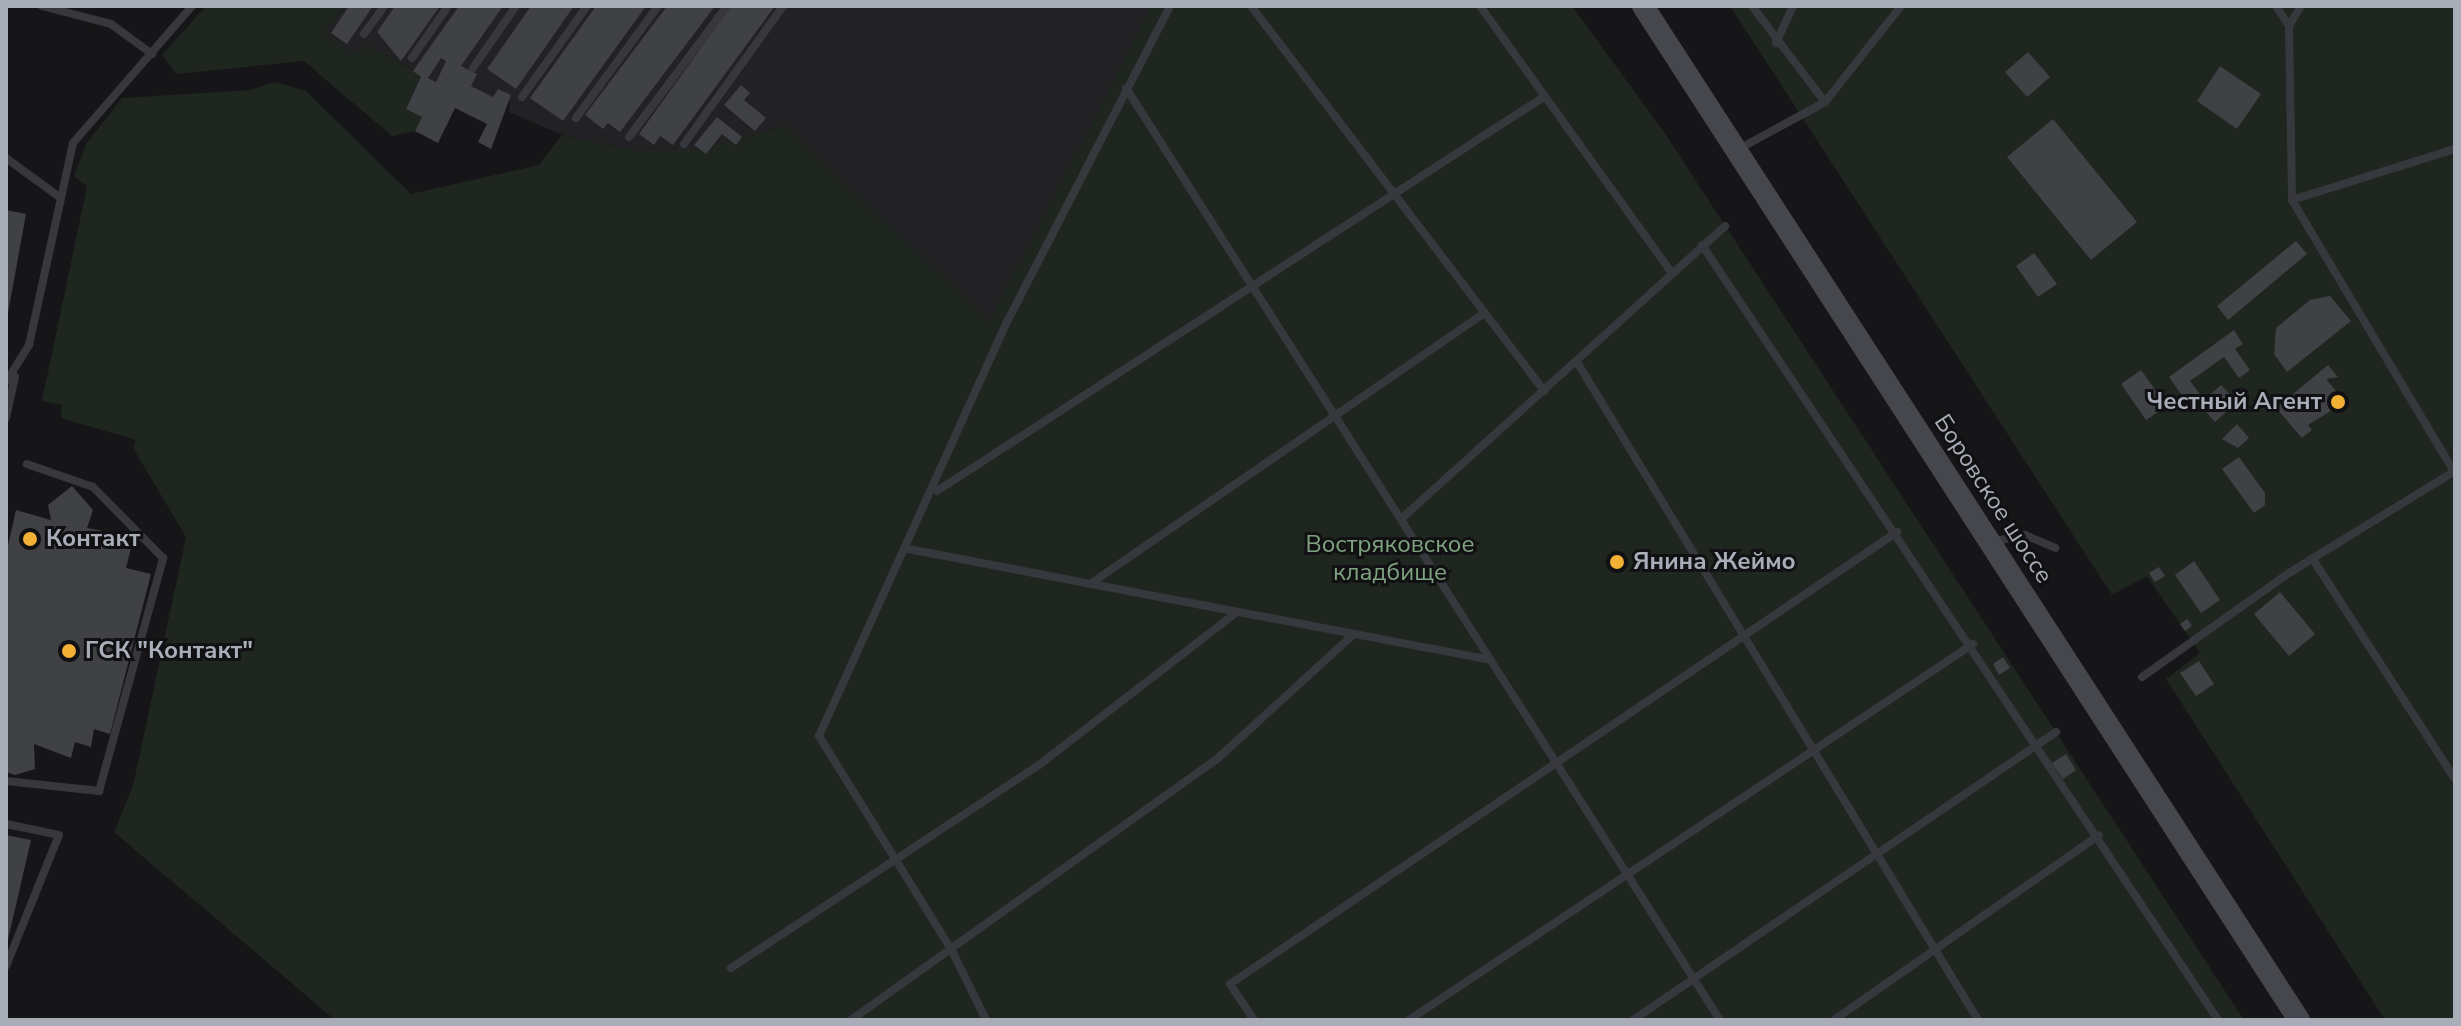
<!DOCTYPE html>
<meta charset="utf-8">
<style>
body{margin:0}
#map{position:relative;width:2461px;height:1026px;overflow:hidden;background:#161618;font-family:"Nunito Sans",sans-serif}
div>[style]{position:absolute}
.built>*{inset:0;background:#222225}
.green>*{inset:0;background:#1e261f}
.building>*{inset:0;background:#404145}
.lane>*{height:8px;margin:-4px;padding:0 4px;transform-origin:4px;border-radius:4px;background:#37383d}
.secondary>*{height:22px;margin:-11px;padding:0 11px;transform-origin:11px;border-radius:11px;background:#45474d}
.dots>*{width:22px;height:22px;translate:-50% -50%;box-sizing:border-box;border:4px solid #111113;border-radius:50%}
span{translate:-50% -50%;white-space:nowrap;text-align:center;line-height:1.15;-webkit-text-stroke:6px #111113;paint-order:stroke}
.poi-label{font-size:24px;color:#a8adb8;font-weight:700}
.right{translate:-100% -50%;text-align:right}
.left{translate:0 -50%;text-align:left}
.street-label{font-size:24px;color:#a8adb8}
.park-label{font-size:24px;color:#7fa381}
.frame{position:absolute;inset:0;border:8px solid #a8adb8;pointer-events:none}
</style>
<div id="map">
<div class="built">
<div style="clip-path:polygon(343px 6px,1151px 6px,990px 323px,785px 126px,696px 150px,631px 150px,562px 135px,509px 112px,510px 95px,498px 89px,493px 97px,471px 86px,477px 74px,447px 60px,436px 82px,367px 45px,355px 56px,324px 34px)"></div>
</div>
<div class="green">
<div style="clip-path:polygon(206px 6px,343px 6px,324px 34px,354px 55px,367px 45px,422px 75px,406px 109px,422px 117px,415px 131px,392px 136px,304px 61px,176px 74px,162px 55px)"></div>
<div style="clip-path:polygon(1151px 6px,1572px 6px,1664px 132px,2244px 1020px,335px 1020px,114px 832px,133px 786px,186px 537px,133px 448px,136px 440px,61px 418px,62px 405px,42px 401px,87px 186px,74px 176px,86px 144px,122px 98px,251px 90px,275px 82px,306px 91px,411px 194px,539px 165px,562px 135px,631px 150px,696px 150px,785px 126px,990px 322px)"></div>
<div style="clip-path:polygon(1730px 6px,2455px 6px,2455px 1020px,2385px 1020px,2166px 679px,2200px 653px,2147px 576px,2112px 595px)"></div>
</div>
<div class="building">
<div style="clip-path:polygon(349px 6px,373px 6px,347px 44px,331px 33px)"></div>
<div style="clip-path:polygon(395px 6px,440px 6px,401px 61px,377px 32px)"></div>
<div style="clip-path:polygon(evenodd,459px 6px,503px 6px,461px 66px,477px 74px,471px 86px,493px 97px,498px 89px,511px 95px,491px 149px,478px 142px,487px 124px,455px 108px,438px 143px,415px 131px,422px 117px,406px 109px,421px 77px,413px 71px,459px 6px,441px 58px,446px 61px,436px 82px,428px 78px,441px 58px)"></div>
<div style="clip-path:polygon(531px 6px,574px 6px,516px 89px,487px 69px)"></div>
<div style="clip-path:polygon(596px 6px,646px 6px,563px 121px,530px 98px)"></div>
<div style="clip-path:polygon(667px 6px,715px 6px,620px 132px,608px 123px,603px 129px,585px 115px)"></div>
<div style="clip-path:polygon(731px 6px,775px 6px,673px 145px,660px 136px,654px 145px,639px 134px)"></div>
<div style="clip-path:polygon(2028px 52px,2050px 77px,2027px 97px,2005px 72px)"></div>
<div style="clip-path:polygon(2220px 66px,2261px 94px,2237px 129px,2197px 101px)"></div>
<div style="clip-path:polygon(741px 85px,750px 93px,744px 100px,766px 118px,755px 131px,724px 105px)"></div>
<div style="clip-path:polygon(717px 117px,742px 137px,736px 145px,722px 134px,706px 154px,694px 145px)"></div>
<div style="clip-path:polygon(2053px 119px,2137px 222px,2091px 260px,2007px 157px)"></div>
<div style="clip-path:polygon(6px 210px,26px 214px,8px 313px,6px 313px)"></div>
<div style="clip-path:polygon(2296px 241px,2307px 254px,2228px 320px,2217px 306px)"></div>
<div style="clip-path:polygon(2034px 253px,2057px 284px,2038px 297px,2016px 266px)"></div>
<div style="clip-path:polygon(2330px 296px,2351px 321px,2287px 372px,2274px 354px,2276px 328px,2310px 300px)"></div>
<div style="clip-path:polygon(2234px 330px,2243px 344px,2235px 349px,2250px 370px,2239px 378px,2224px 357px,2190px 381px,2203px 398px,2190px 407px,2169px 377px)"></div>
<div style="clip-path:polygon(2328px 365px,2338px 377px,2326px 379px,2345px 402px,2308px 425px,2312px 430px,2302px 438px,2276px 408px)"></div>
<div style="clip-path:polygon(2141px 370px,2167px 406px,2146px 420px,2121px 384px)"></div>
<div style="clip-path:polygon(2221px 385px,2237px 402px,2215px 422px,2199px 404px)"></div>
<div style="clip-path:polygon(2237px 424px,2249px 438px,2238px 448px,2222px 439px)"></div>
<div style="clip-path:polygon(2239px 457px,2265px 493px,2265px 505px,2254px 513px,2222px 469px)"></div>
<div style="clip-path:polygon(72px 486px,93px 510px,87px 528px,115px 533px,114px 547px,131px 548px,126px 568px,151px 574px,110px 734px,94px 729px,91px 747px,75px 742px,71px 758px,34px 744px,35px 769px,15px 775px,6px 772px,6px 554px,16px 510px,51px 520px,48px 505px)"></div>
<div style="clip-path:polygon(2194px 561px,2220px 600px,2201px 613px,2175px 575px)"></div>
<div style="clip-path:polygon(2159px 567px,2165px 576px,2155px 582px,2149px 573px)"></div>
<div style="clip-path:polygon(2280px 592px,2315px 634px,2289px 656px,2254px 614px)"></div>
<div style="clip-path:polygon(2187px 619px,2192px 626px,2185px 631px,2180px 624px)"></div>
<div style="clip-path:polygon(2003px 657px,2010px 668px,1999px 675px,1993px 664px)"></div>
<div style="clip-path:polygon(2199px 661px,2214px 684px,2196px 696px,2180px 673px)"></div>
<div style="clip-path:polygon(2066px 754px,2076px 770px,2063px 779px,2052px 763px)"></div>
<div style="clip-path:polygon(6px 835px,31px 840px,7px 944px,6px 944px)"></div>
</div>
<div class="lane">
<div style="left:42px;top:6px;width:71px;rotate:14.6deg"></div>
<div style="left:111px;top:24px;width:51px;rotate:36.2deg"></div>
<div style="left:1251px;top:6px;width:484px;rotate:52.7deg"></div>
<div style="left:1480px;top:6px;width:327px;rotate:54.3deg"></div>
<div style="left:1752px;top:6px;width:121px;rotate:52.8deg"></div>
<div style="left:2276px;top:6px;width:24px;rotate:57deg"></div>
<div style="left:2289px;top:26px;width:174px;rotate:89deg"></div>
<div style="left:2292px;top:200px;width:317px;rotate:59.2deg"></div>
<div style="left:2289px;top:26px;width:23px;rotate:-59deg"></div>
<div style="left:364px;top:34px;width:34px;rotate:-54deg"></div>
<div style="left:1776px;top:43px;width:41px;rotate:-65.3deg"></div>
<div style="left:412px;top:58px;width:63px;rotate:-55.3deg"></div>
<div style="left:473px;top:68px;width:75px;rotate:-55.3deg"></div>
<div style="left:1126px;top:88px;width:1105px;rotate:57.49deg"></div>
<div style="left:522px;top:97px;width:112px;rotate:-54.5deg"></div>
<div style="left:576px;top:118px;width:139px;rotate:-53.8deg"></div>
<div style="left:629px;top:137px;width:164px;rotate:-53.2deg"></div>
<div style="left:684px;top:144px;width:170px;rotate:-54.3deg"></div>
<div style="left:1737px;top:150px;width:100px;rotate:-28.6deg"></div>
<div style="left:1825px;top:102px;width:122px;rotate:-51.6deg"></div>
<div style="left:6px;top:158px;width:64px;rotate:36.2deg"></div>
<div style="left:2292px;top:200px;width:171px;rotate:-17.4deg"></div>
<div style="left:1702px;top:245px;width:931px;rotate:56.34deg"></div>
<div style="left:1577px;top:362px;width:771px;rotate:58.64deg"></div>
<div style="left:6px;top:382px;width:44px;rotate:-58.1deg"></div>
<div style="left:29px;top:345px;width:207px;rotate:-77.7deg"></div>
<div style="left:73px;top:143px;width:181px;rotate:-49deg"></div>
<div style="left:6px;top:418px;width:42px;rotate:-77.6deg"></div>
<div style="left:937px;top:491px;width:725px;rotate:-33.01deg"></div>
<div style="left:1401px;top:519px;width:437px;rotate:-42.1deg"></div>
<div style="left:1991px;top:542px;width:35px;rotate:-12deg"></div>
<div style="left:2025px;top:535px;width:33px;rotate:23deg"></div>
<div style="left:908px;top:549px;width:593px;rotate:10.78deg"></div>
<div style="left:2312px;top:558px;width:263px;rotate:57.1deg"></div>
<div style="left:1090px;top:584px;width:479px;rotate:-34.5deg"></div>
<div style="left:2142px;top:677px;width:180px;rotate:-35.3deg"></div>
<div style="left:2289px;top:573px;width:195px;rotate:-31.6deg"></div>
<div style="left:6px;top:781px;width:94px;rotate:6.1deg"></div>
<div style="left:99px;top:791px;width:242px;rotate:-74.6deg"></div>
<div style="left:163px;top:558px;width:100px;rotate:-134.6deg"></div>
<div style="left:93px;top:487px;width:70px;rotate:-160.8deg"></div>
<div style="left:6px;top:824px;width:54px;rotate:11.7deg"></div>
<div style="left:59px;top:835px;width:141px;rotate:112deg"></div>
<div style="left:731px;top:968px;width:369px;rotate:-33.4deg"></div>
<div style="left:1039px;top:765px;width:250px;rotate:-37.7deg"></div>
<div style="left:851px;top:1020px;width:450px;rotate:-35.5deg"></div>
<div style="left:1217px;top:759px;width:185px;rotate:-42.4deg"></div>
<div style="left:986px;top:1020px;width:79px;rotate:-116.2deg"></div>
<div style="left:951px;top:949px;width:251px;rotate:-121.8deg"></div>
<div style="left:819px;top:736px;width:457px;rotate:-65.6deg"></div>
<div style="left:1008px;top:320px;width:353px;rotate:-62.7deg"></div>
<div style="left:1254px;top:1020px;width:43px;rotate:-123.7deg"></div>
<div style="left:1230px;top:984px;width:806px;rotate:-34.12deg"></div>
<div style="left:1409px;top:1020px;width:678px;rotate:-33.69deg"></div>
<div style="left:1633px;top:1020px;width:512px;rotate:-34.25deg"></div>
<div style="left:1834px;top:1020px;width:323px;rotate:-34.9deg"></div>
</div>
<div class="secondary">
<div style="left:1643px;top:6px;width:1208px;rotate:57.1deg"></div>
</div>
<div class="dots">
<div style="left:2338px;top:402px;background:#f2b134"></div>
<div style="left:30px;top:539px;background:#f2b134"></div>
<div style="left:1617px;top:562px;background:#f2b134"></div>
<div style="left:69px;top:651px;background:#f2b134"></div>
</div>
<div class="poi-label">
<span class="right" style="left:2322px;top:402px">Честный Агент</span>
<span class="left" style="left:46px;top:539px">Контакт</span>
<span class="left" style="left:1633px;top:562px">Янина Жеймо</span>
<span class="left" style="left:85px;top:651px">ГСК "Контакт"</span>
</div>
<div class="street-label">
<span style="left:1993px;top:499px;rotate:57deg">Боровское шоссе</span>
</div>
<div class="park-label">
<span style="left:1390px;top:559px">Востряковское<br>кладбище</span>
</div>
<div class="frame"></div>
</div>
